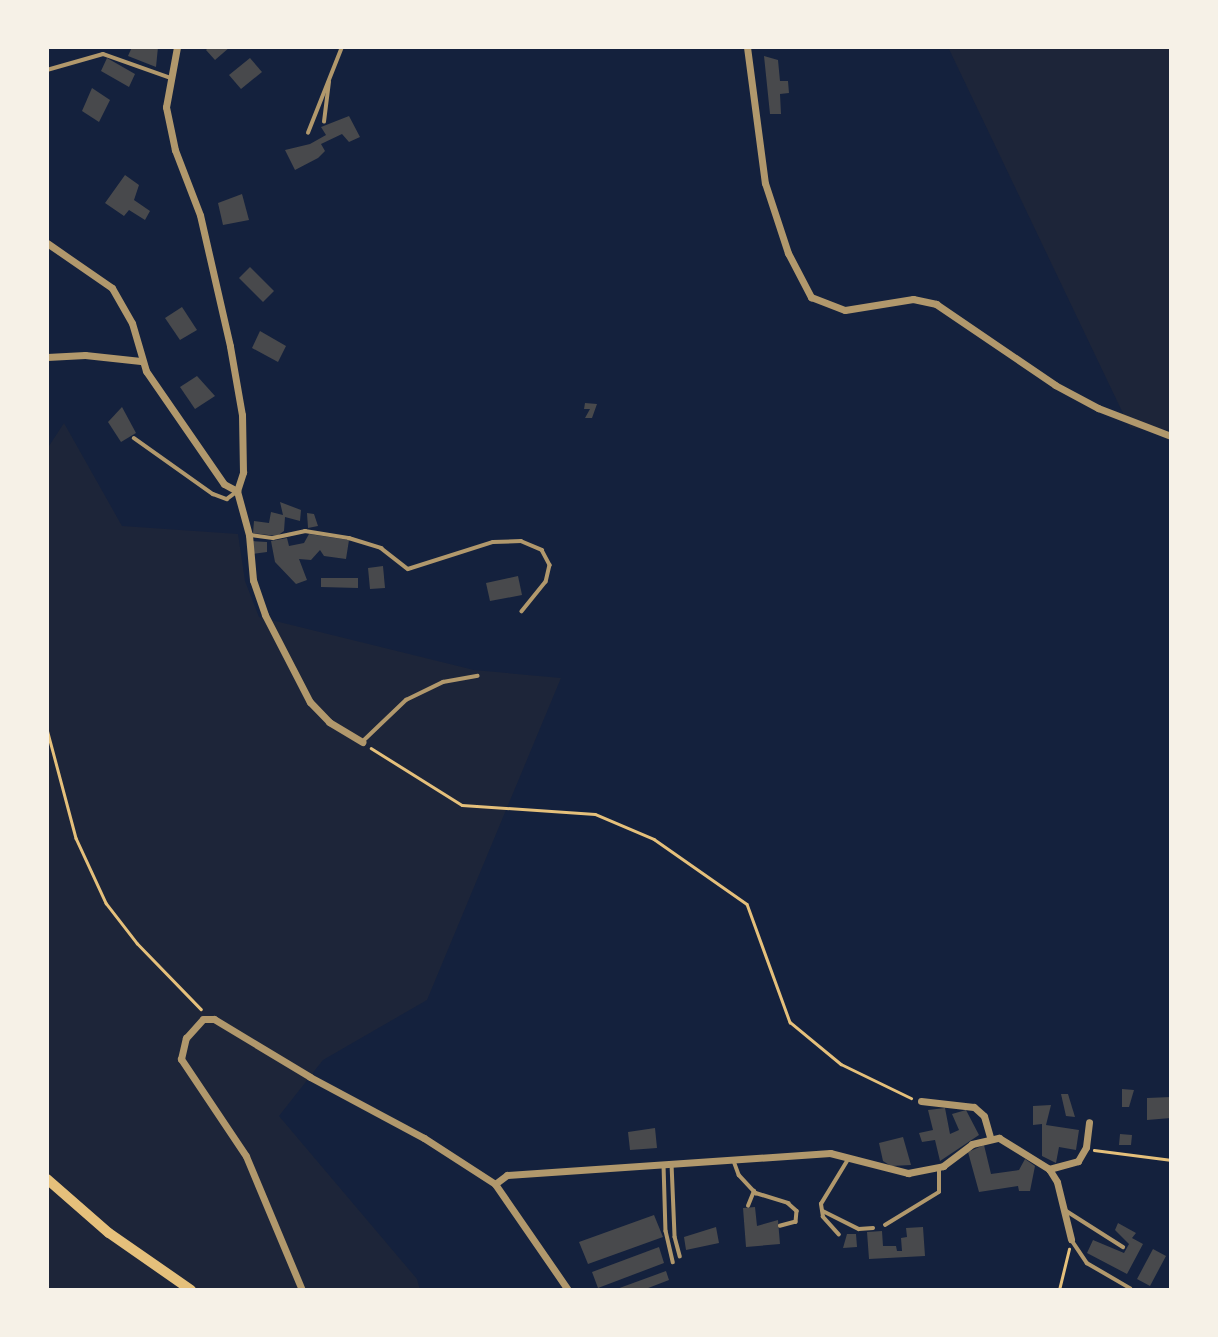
<!DOCTYPE html>
<style>
body{margin:0}
#map{position:relative;width:1218px;height:1337px;overflow:hidden;background:#14213d;font-family:"Open Sans",sans-serif}
div>[style]{position:absolute}
.green>*{inset:0;background:#1d2539}
.building>*{inset:0;background:#48494c}
.path>*{height:2.5px;margin:-1.25px;padding:0 1.25px;transform-origin:1.25px;border-radius:1.25px;background:#e5c07b}
.service>*{height:3.5px;margin:-1.75px;padding:0 1.75px;transform-origin:1.75px;border-radius:1.75px;background:#b1986c}
.minor>*{height:7px;margin:-3.5px;padding:0 3.5px;transform-origin:3.5px;border-radius:3.5px;background:#b1986c}
.secondary>*{height:10px;margin:-5px;padding:0 5px;transform-origin:5px;border-radius:5px;background:#e5c07b}
span{translate:-50% -50%;white-space:nowrap;text-align:center;line-height:1.15;-webkit-text-stroke:7px #f6f1e7;paint-order:stroke}
.frame{position:absolute;inset:0;border:49px solid #f6f1e7;pointer-events:none}
</style>
<div id="map">
<div class="green">
<div style="clip-path:polygon(948px 47px,1171px 47px,1171px 430px,1130px 428px)"></div>
<div style="clip-path:polygon(64px 423px,122px 526px,238px 534px,245px 581px,259px 617px,474px 670px,561px 678px,427px 1000px,323px 1060px,279px 1116px,417px 1279px,420px 1290px,47px 1290px,47px 449px)"></div>
</div>
<div class="building">
<div style="clip-path:polygon(132px 47px,158px 47px,156px 67px,128px 56px)"></div>
<div style="clip-path:polygon(209px 47px,230px 47px,215px 60px,206px 50px)"></div>
<div style="clip-path:polygon(764px 56px,778px 60px,780px 81px,788px 81px,789px 93px,780px 94px,781px 114px,770px 114px)"></div>
<div style="clip-path:polygon(107px 58px,135px 74px,129px 87px,101px 71px)"></div>
<div style="clip-path:polygon(250px 58px,262px 72px,241px 89px,229px 75px)"></div>
<div style="clip-path:polygon(92px 88px,110px 100px,99px 122px,82px 111px)"></div>
<div style="clip-path:polygon(349px 116px,360px 137px,349px 142px,342px 134px,321px 144px,325px 151px,318px 158px,295px 170px,285px 150px,310px 144px,326px 135px,321px 127px)"></div>
<div style="clip-path:polygon(125px 175px,139px 185px,134px 200px,150px 211px,145px 220px,129px 210px,124px 216px,105px 203px)"></div>
<div style="clip-path:polygon(242px 194px,249px 220px,223px 225px,218px 203px)"></div>
<div style="clip-path:polygon(250px 267px,274px 291px,263px 302px,239px 278px)"></div>
<div style="clip-path:polygon(182px 307px,197px 330px,180px 340px,165px 318px)"></div>
<div style="clip-path:polygon(260px 331px,286px 346px,278px 362px,252px 348px)"></div>
<div style="clip-path:polygon(197px 376px,215px 396px,195px 409px,180px 387px)"></div>
<div style="clip-path:polygon(585px 403px,597px 404px,592px 418px,585px 418px,590px 409px,584px 409px)"></div>
<div style="clip-path:polygon(122px 407px,136px 433px,121px 442px,108px 422px)"></div>
<div style="clip-path:polygon(280px 502px,301px 510px,300px 521px,285px 517px,284px 531px,277px 536px,253px 533px,254px 521px,269px 523px,271px 512px,283px 515px)"></div>
<div style="clip-path:polygon(307px 513px,314px 514px,318px 526px,308px 528px)"></div>
<div style="clip-path:polygon(309px 534px,349px 540px,346px 559px,324px 556px,320px 550px,311px 560px,299px 559px,307px 580px,296px 584px,275px 562px,271px 541px,287px 538px,289px 546px,304px 543px)"></div>
<div style="clip-path:polygon(252px 541px,267px 542px,267px 552px,253px 554px)"></div>
<div style="clip-path:polygon(383px 566px,385px 588px,370px 589px,368px 568px)"></div>
<div style="clip-path:polygon(518px 576px,522px 595px,490px 601px,486px 583px)"></div>
<div style="clip-path:polygon(321px 578px,358px 578px,358px 588px,321px 587px)"></div>
<div style="clip-path:polygon(1122px 1089px,1134px 1090px,1129px 1107px,1122px 1107px)"></div>
<div style="clip-path:polygon(1061px 1094px,1068px 1094px,1075px 1117px,1066px 1116px)"></div>
<div style="clip-path:polygon(1171px 1097px,1171px 1118px,1147px 1120px,1147px 1098px)"></div>
<div style="clip-path:polygon(1051px 1105px,1046px 1125px,1079px 1130px,1076px 1150px,1059px 1147px,1056px 1163px,1042px 1156px,1042px 1124px,1033px 1125px,1033px 1106px)"></div>
<div style="clip-path:polygon(945px 1108px,950px 1134px,959px 1130px,952px 1114px,966px 1110px,979px 1135px,940px 1161px,935px 1140px,922px 1142px,919px 1133px,933px 1130px,928px 1110px)"></div>
<div style="clip-path:polygon(655px 1128px,657px 1148px,630px 1150px,628px 1132px)"></div>
<div style="clip-path:polygon(1120px 1134px,1132px 1135px,1131px 1145px,1119px 1145px)"></div>
<div style="clip-path:polygon(903px 1137px,911px 1165px,891px 1166px,883px 1161px,879px 1143px)"></div>
<div style="clip-path:polygon(984px 1145px,991px 1174px,1019px 1170px,1025px 1159px,1035px 1166px,1030px 1191px,1019px 1191px,1018px 1186px,979px 1192px,968px 1152px)"></div>
<div style="clip-path:polygon(755px 1207px,757px 1226px,778px 1220px,780px 1244px,746px 1247px,743px 1208px)"></div>
<div style="clip-path:polygon(654px 1215px,663px 1237px,588px 1264px,579px 1242px)"></div>
<div style="clip-path:polygon(1118px 1223px,1136px 1233px,1132px 1238px,1143px 1244px,1127px 1274px,1087px 1253px,1093px 1240px,1124px 1253px,1129px 1244px,1115px 1230px)"></div>
<div style="clip-path:polygon(716px 1227px,719px 1243px,686px 1250px,684px 1237px)"></div>
<div style="clip-path:polygon(923px 1227px,925px 1256px,869px 1259px,867px 1232px,882px 1231px,883px 1246px,896px 1246px,897px 1251px,902px 1251px,901px 1238px,907px 1237px,906px 1228px)"></div>
<div style="clip-path:polygon(847px 1234px,856px 1234px,857px 1247px,843px 1248px)"></div>
<div style="clip-path:polygon(659px 1247px,664px 1263px,598px 1288px,592px 1272px)"></div>
<div style="clip-path:polygon(1153px 1249px,1166px 1256px,1150px 1286px,1137px 1279px)"></div>
<div style="clip-path:polygon(666px 1271px,669px 1280px,643px 1290px,614px 1290px)"></div>
</div>
<div class="path">
<div style="left:47px;top:729px;width:113px;rotate:75.1deg"></div>
<div style="left:76px;top:838px;width:72px;rotate:65.2deg"></div>
<div style="left:106px;top:903px;width:51px;rotate:52.2deg"></div>
<div style="left:137px;top:943px;width:92px;rotate:45.9deg"></div>
<div style="left:371px;top:748px;width:107px;rotate:32.1deg"></div>
<div style="left:462px;top:805px;width:133px;rotate:3.9deg"></div>
<div style="left:595px;top:814px;width:64px;rotate:23deg"></div>
<div style="left:654px;top:839px;width:113px;rotate:35deg"></div>
<div style="left:747px;top:904px;width:126px;rotate:70deg"></div>
<div style="left:790px;top:1022px;width:66px;rotate:39.5deg"></div>
<div style="left:841px;top:1064px;width:78px;rotate:25.9deg"></div>
<div style="left:1094px;top:1150px;width:78px;rotate:7.4deg"></div>
<div style="left:1059px;top:1290px;width:42px;rotate:-76.3deg"></div>
</div>
<div class="service">
<div style="left:47px;top:70px;width:58px;rotate:-15.9deg"></div>
<div style="left:103px;top:54px;width:72px;rotate:19.4deg"></div>
<div style="left:324px;top:122px;width:40px;rotate:-82.9deg"></div>
<div style="left:308px;top:133px;width:92px;rotate:-68.4deg"></div>
<div style="left:134px;top:438px;width:97px;rotate:35.3deg"></div>
<div style="left:213px;top:494px;width:15px;rotate:20deg"></div>
<div style="left:227px;top:499px;width:10px;rotate:-37deg"></div>
<div style="left:251px;top:535px;width:22px;rotate:8deg"></div>
<div style="left:273px;top:538px;width:33px;rotate:-12deg"></div>
<div style="left:305px;top:531px;width:45px;rotate:9deg"></div>
<div style="left:349px;top:538px;width:34px;rotate:17deg"></div>
<div style="left:381px;top:548px;width:34px;rotate:38deg"></div>
<div style="left:408px;top:569px;width:89px;rotate:-17.6deg"></div>
<div style="left:493px;top:542px;width:28px;rotate:-2deg"></div>
<div style="left:521px;top:541px;width:23px;rotate:23deg"></div>
<div style="left:542px;top:550px;width:17px;rotate:62deg"></div>
<div style="left:550px;top:565px;width:17px;rotate:103deg"></div>
<div style="left:546px;top:582px;width:38px;rotate:129deg"></div>
<div style="left:362px;top:742px;width:61px;rotate:-43.7deg"></div>
<div style="left:406px;top:700px;width:41px;rotate:-25.9deg"></div>
<div style="left:443px;top:682px;width:35px;rotate:-10deg"></div>
<div style="left:734px;top:1161px;width:15px;rotate:70deg"></div>
<div style="left:739px;top:1175px;width:25px;rotate:47deg"></div>
<div style="left:756px;top:1193px;width:34px;rotate:17deg"></div>
<div style="left:788px;top:1203px;width:12px;rotate:42deg"></div>
<div style="left:797px;top:1211px;width:11px;rotate:95deg"></div>
<div style="left:796px;top:1222px;width:16px;rotate:165deg"></div>
<div style="left:672px;top:1164px;width:73px;rotate:87.6deg"></div>
<div style="left:675px;top:1237px;width:20px;rotate:75deg"></div>
<div style="left:664px;top:1165px;width:66px;rotate:88.3deg"></div>
<div style="left:666px;top:1231px;width:32px;rotate:77deg"></div>
<div style="left:748px;top:1206px;width:16px;rotate:-68deg"></div>
<div style="left:1065px;top:1210px;width:69px;rotate:32.5deg"></div>
<div style="left:823px;top:1211px;width:40px;rotate:26.6deg"></div>
<div style="left:859px;top:1229px;width:14px;rotate:-4deg"></div>
<div style="left:885px;top:1225px;width:63px;rotate:-31.4deg"></div>
<div style="left:939px;top:1192px;width:24px;rotate:-90deg"></div>
<div style="left:839px;top:1235px;width:24px;rotate:-132deg"></div>
<div style="left:823px;top:1217px;width:13px;rotate:-99deg"></div>
<div style="left:821px;top:1204px;width:54px;rotate:-58.7deg"></div>
<div style="left:1071px;top:1239px;width:29px;rotate:56deg"></div>
<div style="left:1087px;top:1263px;width:50px;rotate:30.2deg"></div>
</div>
<div class="minor">
<div style="left:747px;top:47px;width:137px;rotate:82.5deg"></div>
<div style="left:765px;top:183px;width:74px;rotate:71.8deg"></div>
<div style="left:788px;top:253px;width:50px;rotate:62.4deg"></div>
<div style="left:811px;top:297px;width:36px;rotate:21deg"></div>
<div style="left:845px;top:310px;width:69px;rotate:-9.2deg"></div>
<div style="left:913px;top:299px;width:24px;rotate:12deg"></div>
<div style="left:936px;top:304px;width:144px;rotate:34.2deg"></div>
<div style="left:1055px;top:385px;width:49px;rotate:28.1deg"></div>
<div style="left:1098px;top:408px;width:78px;rotate:21deg"></div>
<div style="left:47px;top:243px;width:79px;rotate:34.7deg"></div>
<div style="left:112px;top:288px;width:40px;rotate:60.3deg"></div>
<div style="left:132px;top:323px;width:50px;rotate:73.7deg"></div>
<div style="left:146px;top:371px;width:137px;rotate:55.4deg"></div>
<div style="left:224px;top:484px;width:15px;rotate:28deg"></div>
<div style="left:237px;top:491px;width:20px;rotate:-72deg"></div>
<div style="left:243px;top:472px;width:57px;rotate:-91deg"></div>
<div style="left:242px;top:415px;width:70px;rotate:-99.9deg"></div>
<div style="left:230px;top:346px;width:134px;rotate:-102.9deg"></div>
<div style="left:200px;top:215px;width:70px;rotate:-111deg"></div>
<div style="left:175px;top:150px;width:44px;rotate:-101.8deg"></div>
<div style="left:166px;top:107px;width:61px;rotate:-79.6deg"></div>
<div style="left:47px;top:357px;width:38px;rotate:-3deg"></div>
<div style="left:85px;top:355px;width:56px;rotate:6.1deg"></div>
<div style="left:237px;top:491px;width:46px;rotate:74.7deg"></div>
<div style="left:249px;top:535px;width:45px;rotate:84.9deg"></div>
<div style="left:253px;top:580px;width:37px;rotate:71deg"></div>
<div style="left:265px;top:615px;width:98px;rotate:62.7deg"></div>
<div style="left:310px;top:702px;width:28px;rotate:46deg"></div>
<div style="left:329px;top:722px;width:39px;rotate:31deg"></div>
<div style="left:921px;top:1101px;width:53px;rotate:6.5deg"></div>
<div style="left:974px;top:1107px;width:13px;rotate:42deg"></div>
<div style="left:984px;top:1116px;width:22px;rotate:74deg"></div>
<div style="left:1049px;top:1169px;width:30px;rotate:-15deg"></div>
<div style="left:1078px;top:1161px;width:16px;rotate:-60deg"></div>
<div style="left:1086px;top:1147px;width:25px;rotate:-83deg"></div>
<div style="left:495px;top:1184px;width:15px;rotate:-37deg"></div>
<div style="left:507px;top:1175px;width:324px;rotate:-3.9deg"></div>
<div style="left:830px;top:1153px;width:81px;rotate:14.4deg"></div>
<div style="left:908px;top:1173px;width:36px;rotate:-11deg"></div>
<div style="left:943px;top:1166px;width:36px;rotate:-37deg"></div>
<div style="left:972px;top:1144px;width:28px;rotate:-13deg"></div>
<div style="left:999px;top:1138px;width:59px;rotate:31.8deg"></div>
<div style="left:1049px;top:1169px;width:15px;rotate:58deg"></div>
<div style="left:1057px;top:1182px;width:59px;rotate:76.2deg"></div>
<div style="left:302px;top:1290px;width:145px;rotate:-112.7deg"></div>
<div style="left:246px;top:1156px;width:117px;rotate:-123.8deg"></div>
<div style="left:181px;top:1059px;width:22px;rotate:-77deg"></div>
<div style="left:186px;top:1038px;width:25px;rotate:-48deg"></div>
<div style="left:203px;top:1019px;width:11px"></div>
<div style="left:214px;top:1019px;width:112px;rotate:31.1deg"></div>
<div style="left:310px;top:1077px;width:129px;rotate:28.2deg"></div>
<div style="left:424px;top:1138px;width:85px;rotate:32.9deg"></div>
<div style="left:495px;top:1184px;width:129px;rotate:55.4deg"></div>
</div>
<div class="secondary">
<div style="left:47px;top:1179px;width:82px;rotate:41.1deg"></div>
<div style="left:109px;top:1233px;width:100px;rotate:34.8deg"></div>
</div>
<div class="frame"></div>
</div>
